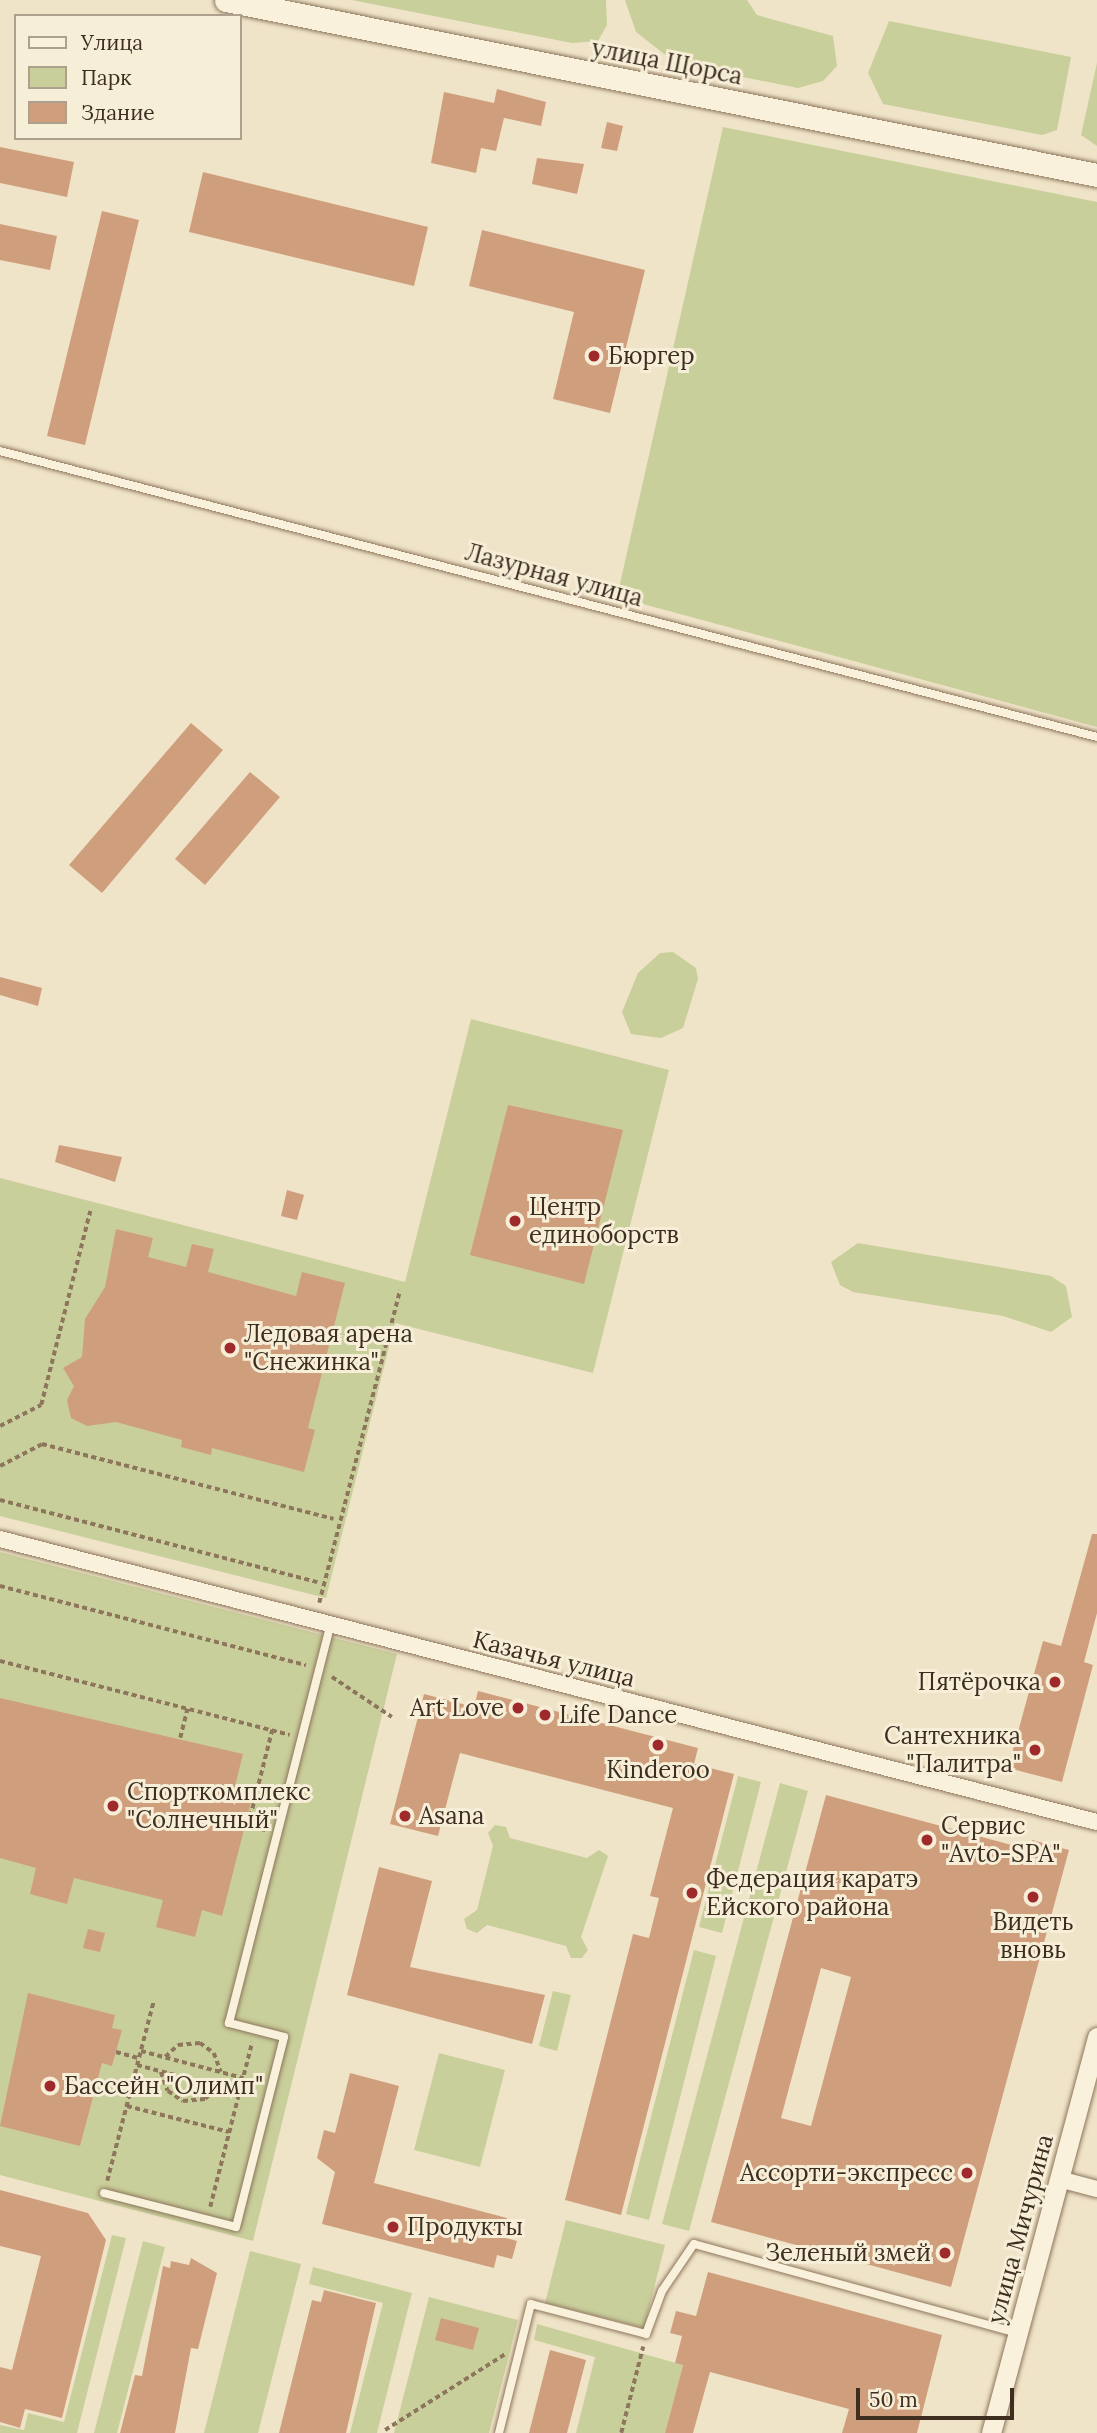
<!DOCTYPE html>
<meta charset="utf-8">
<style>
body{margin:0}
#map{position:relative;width:1097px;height:2433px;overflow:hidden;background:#f0e4c8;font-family:Lora,serif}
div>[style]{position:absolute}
.green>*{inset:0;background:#c9cf9b}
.building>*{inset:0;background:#cf9f7d}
.path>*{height:3.5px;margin-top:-1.75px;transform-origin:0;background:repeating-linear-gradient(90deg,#8d765c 0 5px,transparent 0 8.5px)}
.roads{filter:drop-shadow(0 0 2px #8d765c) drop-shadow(0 0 2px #8d765c)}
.service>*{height:8px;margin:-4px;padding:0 4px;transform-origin:4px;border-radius:4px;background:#faf1dc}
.minor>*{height:16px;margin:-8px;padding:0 8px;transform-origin:8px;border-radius:8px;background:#faf1dc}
.tertiary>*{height:19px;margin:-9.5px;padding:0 9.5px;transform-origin:9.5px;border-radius:9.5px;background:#faf1dc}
.secondary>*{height:23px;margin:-11.5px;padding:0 11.5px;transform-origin:11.5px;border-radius:11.5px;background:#faf1dc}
.dots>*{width:19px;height:19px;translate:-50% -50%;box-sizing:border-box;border:4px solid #f7eed8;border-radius:50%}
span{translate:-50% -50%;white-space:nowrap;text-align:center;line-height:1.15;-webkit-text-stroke:6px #f7eed8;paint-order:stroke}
.street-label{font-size:24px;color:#3d2e20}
.poi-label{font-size:24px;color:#3d2e20}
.left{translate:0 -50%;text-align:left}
.right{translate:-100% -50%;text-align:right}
.legend{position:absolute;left:14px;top:14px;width:228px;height:126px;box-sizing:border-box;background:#f7eed8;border:2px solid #ada18e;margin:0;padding:9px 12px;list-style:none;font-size:21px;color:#3d2e20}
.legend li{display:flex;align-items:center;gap:14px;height:35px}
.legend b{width:35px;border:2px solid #ada18e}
.scale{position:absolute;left:856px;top:2388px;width:158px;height:32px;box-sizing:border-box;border:4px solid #3d2e20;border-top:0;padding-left:9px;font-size:21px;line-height:24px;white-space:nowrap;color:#3d2e20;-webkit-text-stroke:5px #f7eed8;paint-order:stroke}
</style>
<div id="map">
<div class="green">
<div style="clip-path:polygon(352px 0,606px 0,607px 25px,598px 41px,572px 43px)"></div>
<div style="clip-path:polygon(625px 0,747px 0,757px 15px,833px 36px,837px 66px,823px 81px,798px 88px,677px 64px,636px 32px)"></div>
<div style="clip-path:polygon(889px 21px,1071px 57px,1057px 130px,1042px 135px,883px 104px,868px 73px)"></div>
<div style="clip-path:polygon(1097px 63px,1097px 146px,1081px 135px)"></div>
<div style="clip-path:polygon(723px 127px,1097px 202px,1097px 727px,617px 597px)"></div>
<div style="clip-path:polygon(673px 952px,696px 968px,698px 979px,683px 1028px,661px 1038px,631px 1034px,622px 1012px,638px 973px,660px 953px)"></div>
<div style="clip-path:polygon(471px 1019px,669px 1070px,593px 1373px,395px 1323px,326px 1598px,0 1516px,0 1178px,405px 1282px)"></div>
<div style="clip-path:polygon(858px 1243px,1051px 1276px,1066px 1286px,1072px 1317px,1051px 1332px,1003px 1316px,853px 1292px,840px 1285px,831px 1262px)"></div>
<div style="clip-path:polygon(0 1552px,397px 1654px,253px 2241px,0 2175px)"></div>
<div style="clip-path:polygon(738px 1776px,761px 1782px,722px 1933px,699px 1927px)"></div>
<div style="clip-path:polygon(780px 1783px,808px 1791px,689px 2231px,662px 2224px)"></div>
<div style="clip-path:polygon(495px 1825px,506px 1827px,510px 1838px,587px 1858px,599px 1850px,608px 1856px,581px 1937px,588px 1950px,582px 1958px,571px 1958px,566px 1946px,487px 1925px,477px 1933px,467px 1929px,464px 1919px,477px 1910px,493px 1846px,488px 1833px)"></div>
<div style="clip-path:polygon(694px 1950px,716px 1956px,649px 2220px,626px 2214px)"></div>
<div style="clip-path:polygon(553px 1991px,571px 1995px,557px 2051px,539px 2046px)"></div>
<div style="clip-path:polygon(439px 2053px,505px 2070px,480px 2167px,414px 2150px)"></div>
<div style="clip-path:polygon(566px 2220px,665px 2245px,644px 2328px,545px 2303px)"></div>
<div style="clip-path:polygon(112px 2235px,126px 2238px,77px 2433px,0 2433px,0 2425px,24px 2430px,28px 2413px,64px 2422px)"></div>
<div style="clip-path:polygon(143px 2241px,165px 2247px,117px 2433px,94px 2433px)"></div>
<div style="clip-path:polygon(250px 2251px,301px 2264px,258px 2433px,204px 2433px)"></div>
<div style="clip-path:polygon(313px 2267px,412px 2293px,377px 2433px,350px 2433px,383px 2303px,309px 2284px)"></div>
<div style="clip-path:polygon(429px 2297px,518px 2320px,489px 2433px,394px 2433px)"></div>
<div style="clip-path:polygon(537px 2324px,683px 2365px,665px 2433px,576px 2433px,595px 2357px,534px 2340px)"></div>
</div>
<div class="building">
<div style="clip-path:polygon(497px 89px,546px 102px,541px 126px,504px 118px,496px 151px,481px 148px,476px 173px,431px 163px,444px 92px,494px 103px)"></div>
<div style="clip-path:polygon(607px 122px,623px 126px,617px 151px,601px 148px)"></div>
<div style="clip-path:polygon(0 147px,74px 162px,67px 197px,0 183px)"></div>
<div style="clip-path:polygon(537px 158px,584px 164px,577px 194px,532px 184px)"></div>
<div style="clip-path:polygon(203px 172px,428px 227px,414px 286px,189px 232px)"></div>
<div style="clip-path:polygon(102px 211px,139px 220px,85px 445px,47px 436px)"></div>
<div style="clip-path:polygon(0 224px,57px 236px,50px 270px,0 260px)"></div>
<div style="clip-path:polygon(482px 230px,645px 270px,610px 413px,553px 399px,574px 312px,469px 286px)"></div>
<div style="clip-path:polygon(191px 723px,223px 750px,102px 893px,69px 865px)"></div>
<div style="clip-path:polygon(250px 772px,280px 797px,205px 885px,175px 859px)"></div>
<div style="clip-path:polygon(0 977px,42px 988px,38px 1006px,0 995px)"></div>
<div style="clip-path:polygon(508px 1105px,623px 1130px,584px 1284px,470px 1255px)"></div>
<div style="clip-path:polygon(59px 1145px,122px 1157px,115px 1182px,55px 1162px)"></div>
<div style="clip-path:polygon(287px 1190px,304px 1195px,297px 1220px,281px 1216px)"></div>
<div style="clip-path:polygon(116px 1229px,153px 1238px,148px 1257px,186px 1267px,192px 1244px,214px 1249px,208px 1272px,296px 1296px,302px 1272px,345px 1283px,308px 1428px,315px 1430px,304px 1472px,212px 1448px,211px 1455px,181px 1447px,182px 1440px,116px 1422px,87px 1426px,71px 1418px,67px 1400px,74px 1386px,63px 1368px,82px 1357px,85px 1319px,105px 1287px)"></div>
<div style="clip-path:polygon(1092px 1534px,1097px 1534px,1097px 1613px,1084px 1662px,1093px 1665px,1062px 1782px,1008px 1768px,1043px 1641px,1061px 1646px)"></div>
<div style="clip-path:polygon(478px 1691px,698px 1748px,694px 1764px,734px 1774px,621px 2215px,565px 2200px,633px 1934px,649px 1938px,659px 1898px,650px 1896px,673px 1808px,460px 1753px,438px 1836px,390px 1824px,424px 1694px,474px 1707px)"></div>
<div style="clip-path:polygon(0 1698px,243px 1754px,234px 1790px,253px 1794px,222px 1916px,202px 1910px,195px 1937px,156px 1927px,163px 1900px,74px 1878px,67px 1904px,30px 1894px,36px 1868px,0 1858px)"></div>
<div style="clip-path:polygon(evenodd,826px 1795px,1030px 1850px,1032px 1840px,1069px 1850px,951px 2287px,711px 2222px,826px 1795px,821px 1968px,851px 1977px,811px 2126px,781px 2118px,821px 1968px)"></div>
<div style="clip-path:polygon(379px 1867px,432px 1881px,410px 1967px,545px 1995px,532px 2044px,347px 1995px)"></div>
<div style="clip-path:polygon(88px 1929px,105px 1933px,100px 1952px,83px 1948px)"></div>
<div style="clip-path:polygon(28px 1993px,115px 2015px,112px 2028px,122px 2030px,112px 2066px,102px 2063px,80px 2146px,0 2126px)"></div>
<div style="clip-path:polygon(350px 2073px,399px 2086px,374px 2183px,507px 2218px,502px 2237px,517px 2241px,512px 2259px,497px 2255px,494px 2268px,322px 2224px,335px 2172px,317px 2158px,324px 2130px,335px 2133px)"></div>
<div style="clip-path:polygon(0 2190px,88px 2213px,106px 2240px,62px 2418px,25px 2409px,20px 2428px,0 2422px,0 2367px,12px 2370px,41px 2256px,0 2246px)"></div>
<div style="clip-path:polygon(191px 2258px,217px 2273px,198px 2349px,191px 2348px,175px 2433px,120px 2433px,135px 2375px,142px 2376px,163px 2266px,170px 2268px,171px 2261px,189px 2265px)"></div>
<div style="clip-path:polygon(708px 2272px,942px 2335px,917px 2433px,842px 2433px,849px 2409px,710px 2372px,693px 2433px,665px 2433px,683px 2365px,675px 2363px,682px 2336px,670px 2333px,676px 2311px,696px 2316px)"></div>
<div style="clip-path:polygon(324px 2290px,376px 2303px,346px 2433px,279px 2433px,312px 2300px,321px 2302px)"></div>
<div style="clip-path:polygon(441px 2318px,479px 2328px,473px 2350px,435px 2340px)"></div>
<div style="clip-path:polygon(550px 2350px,586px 2360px,567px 2433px,529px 2433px)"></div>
</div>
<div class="path">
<div style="left:0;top:1426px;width:46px;rotate:-27.1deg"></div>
<div style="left:41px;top:1405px;width:200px;rotate:-75.8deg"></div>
<div style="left:0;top:1466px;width:47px;rotate:-27.6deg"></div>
<div style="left:42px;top:1444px;width:301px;rotate:14.4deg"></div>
<div style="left:0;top:1500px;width:328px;rotate:14.5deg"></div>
<div style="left:0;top:1586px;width:316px;rotate:14.5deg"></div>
<div style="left:319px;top:1603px;width:323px;rotate:-75.5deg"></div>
<div style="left:0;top:1661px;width:299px;rotate:14.3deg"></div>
<div style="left:332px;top:1677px;width:72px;rotate:33.7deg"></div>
<div style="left:180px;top:1738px;width:30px;rotate:-76deg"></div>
<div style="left:245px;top:1825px;width:21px;rotate:14deg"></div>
<div style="left:248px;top:1825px;width:98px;rotate:-75.8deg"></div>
<div style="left:141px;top:2051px;width:106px;rotate:14.8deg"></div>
<div style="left:116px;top:2052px;width:24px;rotate:15deg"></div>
<div style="left:165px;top:2057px;width:18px;rotate:-43deg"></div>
<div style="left:178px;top:2045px;width:22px;rotate:-5deg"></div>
<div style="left:200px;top:2043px;width:17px;rotate:36deg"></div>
<div style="left:214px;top:2053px;width:20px;rotate:70deg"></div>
<div style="left:137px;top:2065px;width:106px;rotate:14.8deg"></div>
<div style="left:161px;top:2072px;width:20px;rotate:70deg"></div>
<div style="left:168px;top:2091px;width:18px;rotate:34deg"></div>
<div style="left:183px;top:2101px;width:22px;rotate:-5deg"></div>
<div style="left:205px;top:2099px;width:18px;rotate:-45deg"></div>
<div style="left:127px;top:2106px;width:105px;rotate:14.3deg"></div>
<div style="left:107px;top:2181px;width:184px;rotate:-75.5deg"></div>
<div style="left:210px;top:2207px;width:170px;rotate:-75.7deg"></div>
<div style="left:385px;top:2430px;width:142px;rotate:-32.3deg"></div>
<div style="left:621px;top:2433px;width:89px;rotate:-75.7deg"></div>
</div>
<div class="roads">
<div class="service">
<div style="left:0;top:451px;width:1134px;rotate:14.61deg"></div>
<div style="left:104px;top:2193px;width:136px;rotate:14.4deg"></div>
<div style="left:236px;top:2227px;width:196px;rotate:-75.8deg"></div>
<div style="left:284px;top:2037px;width:57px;rotate:-165.7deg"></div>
<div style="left:229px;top:2023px;width:412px;rotate:-75.7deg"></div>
<div style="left:499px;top:2433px;width:133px;rotate:-76.1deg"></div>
<div style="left:531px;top:2304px;width:119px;rotate:14.6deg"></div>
<div style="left:646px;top:2334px;width:46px;rotate:-69.6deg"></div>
<div style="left:662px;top:2291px;width:57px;rotate:-55.8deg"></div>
<div style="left:694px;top:2244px;width:335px;rotate:15.4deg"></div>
</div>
<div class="minor">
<div style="left:0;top:1539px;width:1133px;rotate:14.47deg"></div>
<div style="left:1059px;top:2179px;width:39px;rotate:15deg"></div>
</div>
<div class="tertiary">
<div style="left:991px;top:2433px;width:410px;rotate:-75deg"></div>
</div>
<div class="secondary">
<div style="left:226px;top:0;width:888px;rotate:11.36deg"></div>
</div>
</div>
<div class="dots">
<div style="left:594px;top:356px;background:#9e2a2b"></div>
<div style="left:515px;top:1221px;background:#9e2a2b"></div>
<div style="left:230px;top:1348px;background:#9e2a2b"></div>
<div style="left:1055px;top:1682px;background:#9e2a2b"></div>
<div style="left:518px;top:1708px;background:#9e2a2b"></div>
<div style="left:545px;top:1715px;background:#9e2a2b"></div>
<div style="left:658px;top:1745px;background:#9e2a2b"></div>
<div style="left:1035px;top:1750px;background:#9e2a2b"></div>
<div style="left:113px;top:1806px;background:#9e2a2b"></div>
<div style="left:405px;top:1816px;background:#9e2a2b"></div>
<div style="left:927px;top:1840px;background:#9e2a2b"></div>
<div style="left:692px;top:1893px;background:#9e2a2b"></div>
<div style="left:1033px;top:1897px;background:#9e2a2b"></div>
<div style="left:50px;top:2086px;background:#9e2a2b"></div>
<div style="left:967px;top:2173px;background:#9e2a2b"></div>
<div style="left:393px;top:2227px;background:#9e2a2b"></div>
<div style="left:945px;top:2253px;background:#9e2a2b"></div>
</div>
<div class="street-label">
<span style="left:667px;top:62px;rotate:11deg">улица Щорса</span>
<span style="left:554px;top:575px;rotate:15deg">Лазурная улица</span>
<span style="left:554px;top:1659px;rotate:14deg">Казачья улица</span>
<span style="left:1020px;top:2229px;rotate:-75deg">улица Мичурина</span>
</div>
<div class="poi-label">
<span class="left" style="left:608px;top:356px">Бюргер</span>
<span class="left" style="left:529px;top:1221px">Центр<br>единоборств</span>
<span class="left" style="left:244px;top:1348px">Ледовая арена<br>"Снежинка"</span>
<span class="right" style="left:1041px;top:1682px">Пятёрочка</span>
<span class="right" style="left:504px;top:1708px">Art Love</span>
<span class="left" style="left:559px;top:1715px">Life Dance</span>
<span class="right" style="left:1021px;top:1750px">Сантехника<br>"Палитра"</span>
<span style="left:658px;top:1770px">Kinderoo</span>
<span class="left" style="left:127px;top:1806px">Спорткомплекс<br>"Солнечный"</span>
<span class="left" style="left:419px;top:1816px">Asana</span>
<span class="left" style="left:941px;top:1840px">Сервис<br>"Avto-SPA"</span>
<span class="left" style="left:706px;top:1893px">Федерация каратэ<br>Ейского района</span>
<span style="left:1033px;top:1936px">Видеть<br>вновь</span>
<span class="left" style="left:64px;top:2086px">Бассейн "Олимп"</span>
<span class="right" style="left:953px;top:2173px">Ассорти-экспресс</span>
<span class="left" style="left:407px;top:2227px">Продукты</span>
<span class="right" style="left:931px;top:2253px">Зеленый змей</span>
</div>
<ul class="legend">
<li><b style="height:9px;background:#faf1dc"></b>Улица</li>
<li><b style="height:19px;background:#c9cf9b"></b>Парк</li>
<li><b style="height:19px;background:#cf9f7d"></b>Здание</li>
</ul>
<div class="scale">50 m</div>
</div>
